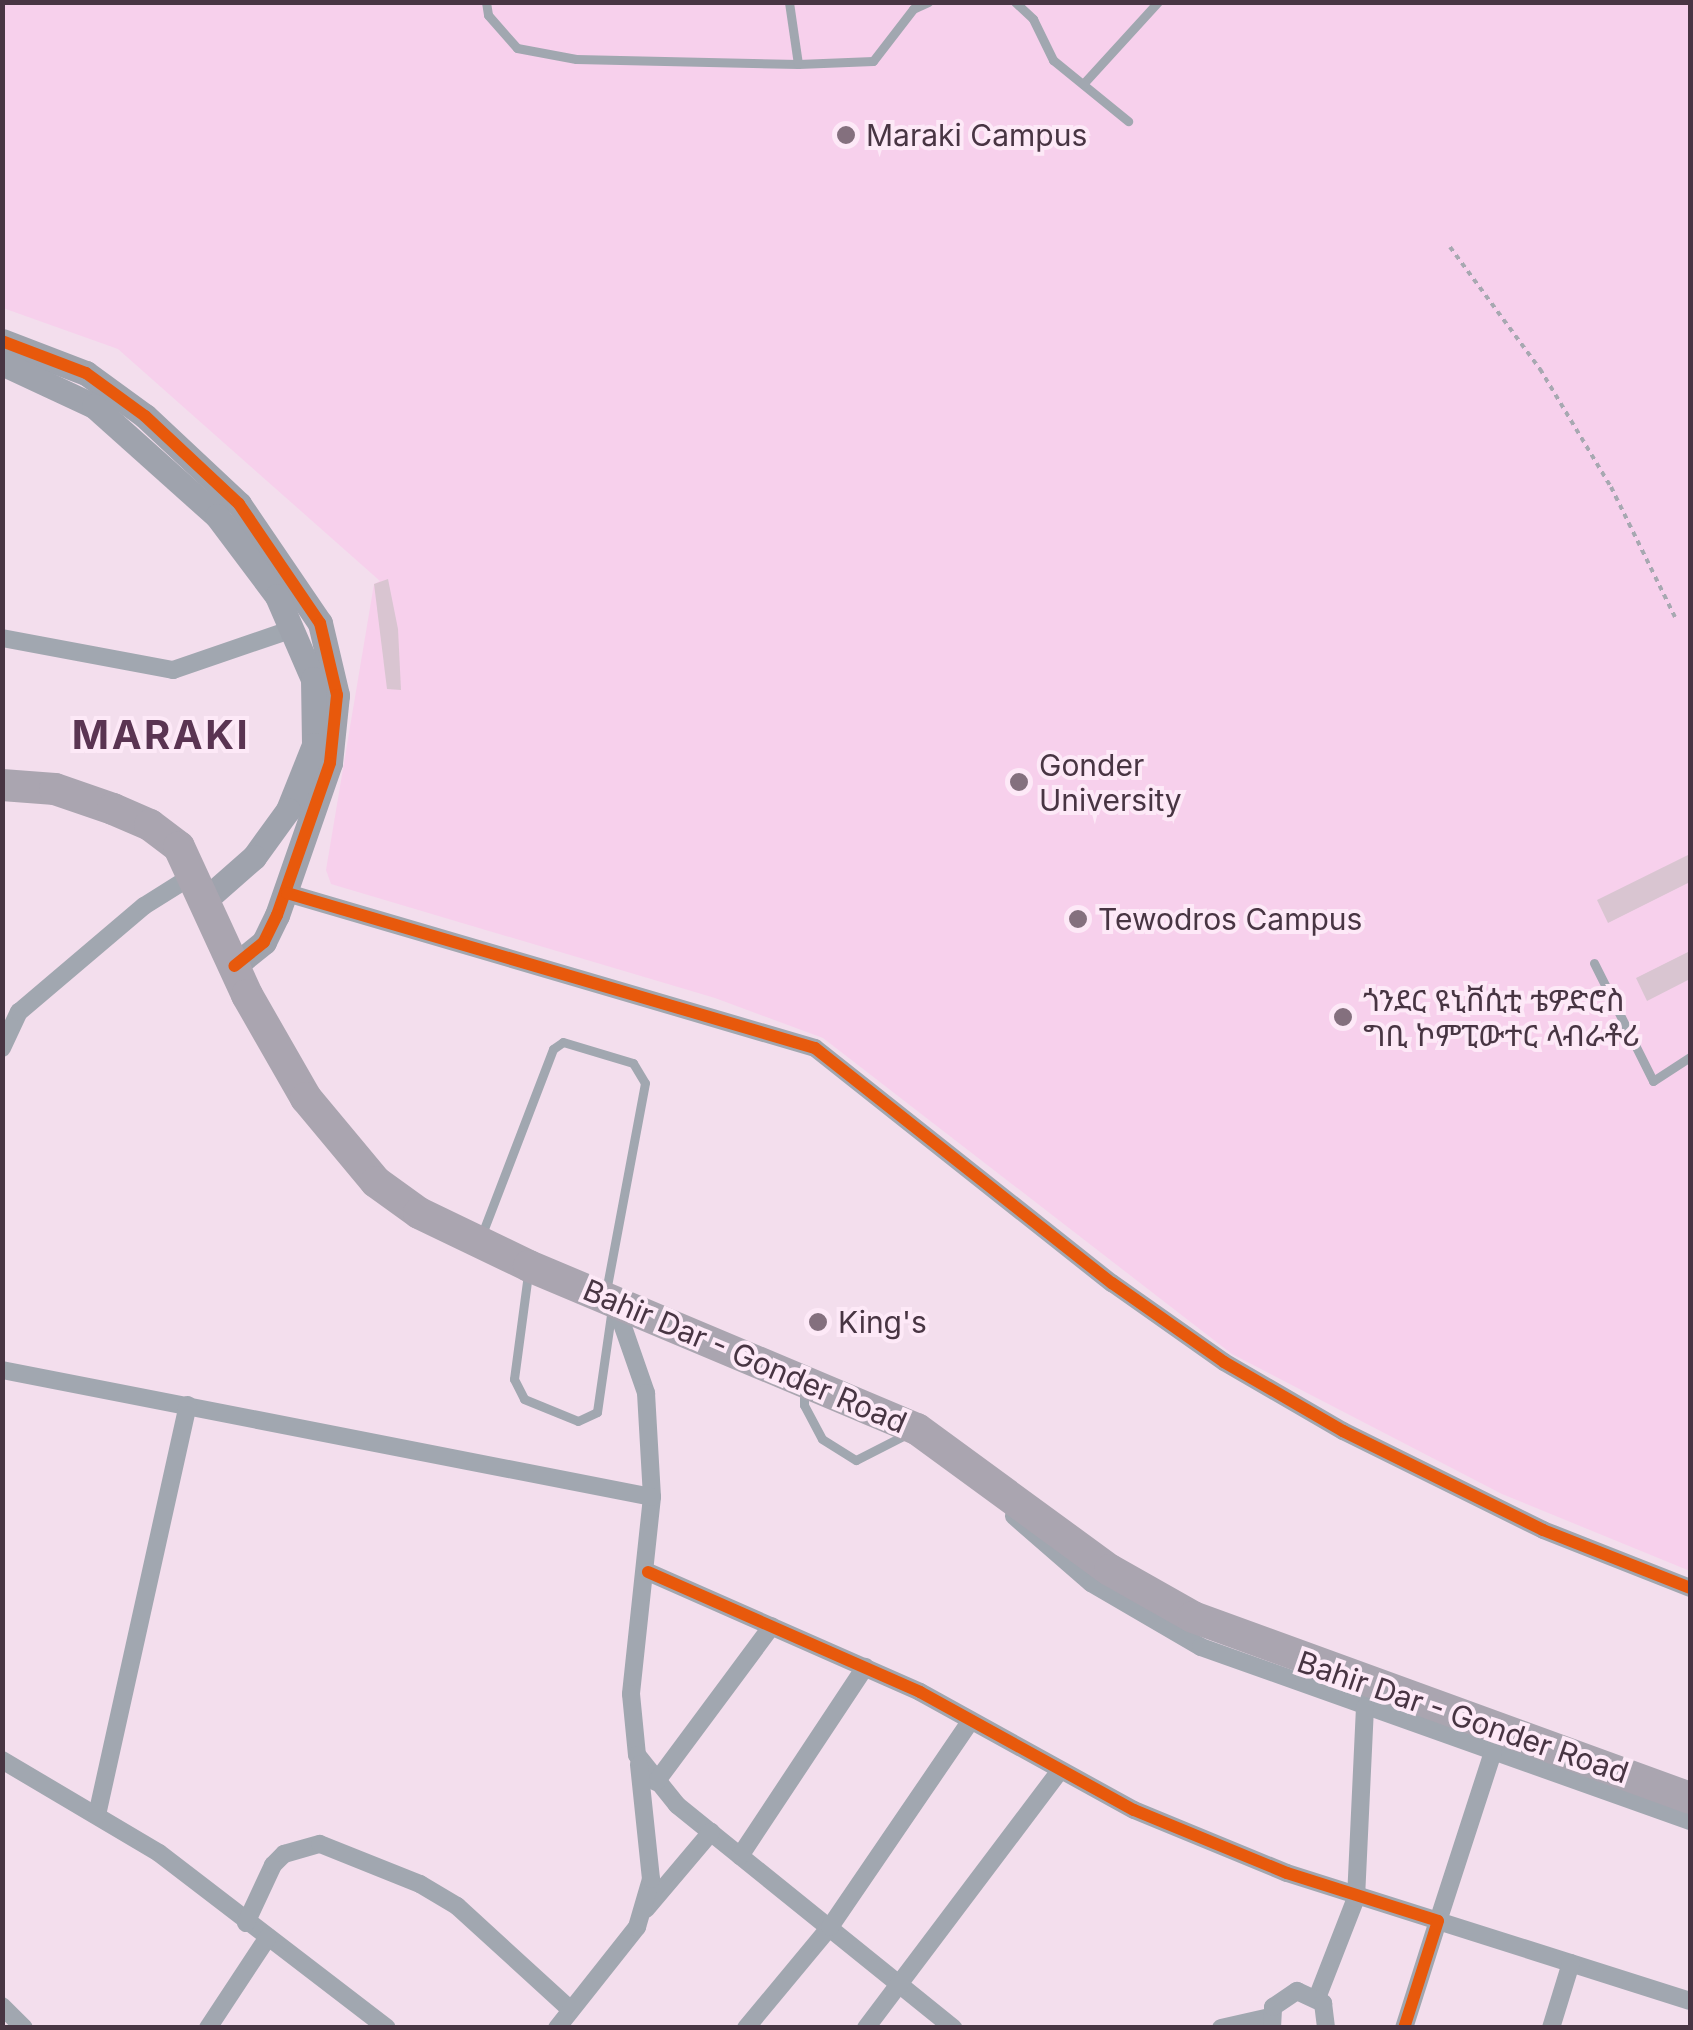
<!DOCTYPE html>
<meta charset="utf-8">
<style>
body{margin:0}
#map{position:relative;width:1693px;height:2030px;overflow:hidden;background:#f3deed;font-family:Inter,"Noto Sans Ethiopic",sans-serif}
div>[style]{position:absolute}
.built>*{inset:0;background:#f7d0ec}
.building>*{inset:0;background:#d9c5d1}
.path>*{height:4px;margin-top:-2px;transform-origin:0;background:repeating-linear-gradient(90deg,#a7a8b1 0 5px,transparent 0 10px)}
.lane>*{height:9px;margin:-4.5px;padding:0 4.5px;transform-origin:4.5px;border-radius:4.5px;background:#a1a7b0}
.street>*{height:18px;margin:-9px;padding:0 9px;transform-origin:9px;border-radius:9px;background:#a1a7b0}
.secondary>*{height:25px;margin:-12.5px;padding:0 12.5px;transform-origin:12.5px;border-radius:12.5px;background:#9fa3ad}
.highway>*{height:32px;margin:-16px;padding:0 16px;transform-origin:16px;border-radius:16px;background:#aaa5b0}
.cycleway>*{height:12px;margin:-6px;padding:0 6px;transform-origin:6px;border-radius:6px;background:#e8590c}
.dots>*{width:28px;height:28px;translate:-50% -50%;box-sizing:border-box;border:5px solid #fde9f7;border-radius:50%}
span{translate:-50% -50%;white-space:nowrap;text-align:center;line-height:1.15;-webkit-text-stroke:8px #fde9f7;paint-order:stroke}
.poi-label{font-size:30px;color:#483543}
.left{translate:0 -50%;text-align:left}
.street-label{font-size:30px;color:#483543}
.district-label{font-size:40px;color:#5a3452;font-weight:700;letter-spacing:2.5px}
.frame{position:absolute;inset:0;border:5px solid #483543;pointer-events:none}
</style>
<div id="map">
<div class="built">
<div style="clip-path:polygon(3px 3px,1690px 3px,1690px 1571px,1502px 1494px,1232px 1354px,823px 1038px,715px 998px,331px 884px,326px 870px,374px 584px,380px 581px,118px 349px,3px 308px)"></div>
</div>
<div class="building">
<div style="clip-path:polygon(388px 579px,398px 629px,401px 690px,387px 689px,374px 584px)"></div>
<div style="clip-path:polygon(1690px 854px,1690px 882px,1608px 923px,1597px 900px)"></div>
<div style="clip-path:polygon(1690px 951px,1690px 979px,1647px 1001px,1636px 978px)"></div>
</div>
<div class="path">
<div style="left:1450px;top:247px;width:152px;rotate:53.6deg"></div>
<div style="left:1540px;top:369px;width:138px;rotate:59deg"></div>
<div style="left:1611px;top:487px;width:145px;rotate:63.8deg"></div>
</div>
<div class="lane">
<div style="left:486px;top:2px;width:13px;rotate:81deg"></div>
<div style="left:488px;top:15px;width:44px;rotate:48.7deg"></div>
<div style="left:517px;top:48px;width:60px;rotate:10.6deg"></div>
<div style="left:576px;top:59px;width:222px;rotate:1.3deg"></div>
<div style="left:798px;top:64px;width:63px;rotate:-98.3deg"></div>
<div style="left:1015px;top:2px;width:25px;rotate:43deg"></div>
<div style="left:1033px;top:19px;width:46px;rotate:64deg"></div>
<div style="left:1053px;top:60px;width:97px;rotate:39.1deg"></div>
<div style="left:798px;top:64px;width:75px;rotate:-2.3deg"></div>
<div style="left:873px;top:61px;width:66px;rotate:-52.4deg"></div>
<div style="left:913px;top:9px;width:17px;rotate:-25deg"></div>
<div style="left:1083px;top:84px;width:111px;rotate:-47.6deg"></div>
<div style="left:1594px;top:963px;width:132px;rotate:63.4deg"></div>
<div style="left:1653px;top:1081px;width:44px;rotate:-33deg"></div>
<div style="left:482px;top:1234px;width:198px;rotate:-69deg"></div>
<div style="left:553px;top:1049px;width:12px;rotate:-35deg"></div>
<div style="left:563px;top:1042px;width:73px;rotate:16.7deg"></div>
<div style="left:633px;top:1063px;width:23px;rotate:59deg"></div>
<div style="left:645px;top:1083px;width:213px;rotate:100.6deg"></div>
<div style="left:528px;top:1274px;width:106px;rotate:97.6deg"></div>
<div style="left:514px;top:1379px;width:22px;rotate:63deg"></div>
<div style="left:524px;top:1399px;width:58px;rotate:22.2deg"></div>
<div style="left:578px;top:1421px;width:21px;rotate:-25deg"></div>
<div style="left:597px;top:1412px;width:105px;rotate:-81.8deg"></div>
<div style="left:804px;top:1390px;width:15px;rotate:90deg"></div>
<div style="left:804px;top:1405px;width:38px;rotate:62deg"></div>
<div style="left:822px;top:1439px;width:40px;rotate:32deg"></div>
<div style="left:856px;top:1460px;width:55px;rotate:-27deg"></div>
</div>
<div class="street">
<div style="left:2px;top:638px;width:174px;rotate:10.6deg"></div>
<div style="left:173px;top:670px;width:127px;rotate:-18.9deg"></div>
<div style="left:287px;top:893px;width:550px;rotate:16.36deg"></div>
<div style="left:815px;top:1048px;width:379px;rotate:38.4deg"></div>
<div style="left:1112px;top:1283px;width:137px;rotate:35.2deg"></div>
<div style="left:1224px;top:1362px;width:138px;rotate:30.1deg"></div>
<div style="left:1343px;top:1431px;width:223px;rotate:26.3deg"></div>
<div style="left:1543px;top:1530px;width:158px;rotate:21.5deg"></div>
<div style="left:2px;top:1048px;width:40px;rotate:-65deg"></div>
<div style="left:19px;top:1012px;width:164px;rotate:-40.3deg"></div>
<div style="left:144px;top:906px;width:60px;rotate:-32.1deg"></div>
<div style="left:613px;top:1298px;width:101px;rotate:70.8deg"></div>
<div style="left:646px;top:1393px;width:104px;rotate:86.7deg"></div>
<div style="left:652px;top:1497px;width:198px;rotate:96.1deg"></div>
<div style="left:631px;top:1694px;width:61px;rotate:84.4deg"></div>
<div style="left:637px;top:1755px;width:64px;rotate:51.3deg"></div>
<div style="left:677px;top:1805px;width:355px;rotate:38.9deg"></div>
<div style="left:2px;top:1370px;width:662px;rotate:11.06deg"></div>
<div style="left:1014px;top:1516px;width:102px;rotate:41deg"></div>
<div style="left:1091px;top:1583px;width:127px;rotate:30.2deg"></div>
<div style="left:1201px;top:1647px;width:519px;rotate:19.59deg"></div>
<div style="left:648px;top:1572px;width:297px;rotate:23.8deg"></div>
<div style="left:920px;top:1692px;width:244px;rotate:28.9deg"></div>
<div style="left:1134px;top:1810px;width:165px;rotate:22.4deg"></div>
<div style="left:1287px;top:1873px;width:158px;rotate:17.6deg"></div>
<div style="left:1438px;top:1921px;width:112px;rotate:107.6deg"></div>
<div style="left:1493px;top:1752px;width:178px;rotate:108deg"></div>
<div style="left:1438px;top:1921px;width:264px;rotate:17.6deg"></div>
<div style="left:2px;top:1760px;width:182px;rotate:30.6deg"></div>
<div style="left:159px;top:1853px;width:287px;rotate:37.5deg"></div>
<div style="left:656px;top:1782px;width:194px;rotate:-53.4deg"></div>
<div style="left:97px;top:1815px;width:420px;rotate:-77.5deg"></div>
<div style="left:740px;top:1856px;width:227px;rotate:-56.5deg"></div>
<div style="left:646px;top:1909px;width:101px;rotate:-49.8deg"></div>
<div style="left:246px;top:1923px;width:64px;rotate:-65deg"></div>
<div style="left:273px;top:1865px;width:16px;rotate:-45deg"></div>
<div style="left:284px;top:1854px;width:37px;rotate:-16deg"></div>
<div style="left:320px;top:1844px;width:108px;rotate:21.8deg"></div>
<div style="left:420px;top:1884px;width:43px;rotate:30.7deg"></div>
<div style="left:457px;top:1906px;width:154px;rotate:42.4deg"></div>
<div style="left:1317px;top:1998px;width:107px;rotate:-68.7deg"></div>
<div style="left:1356px;top:1898px;width:191px;rotate:-87.3deg"></div>
<div style="left:2px;top:2006px;width:31px;rotate:45deg"></div>
<div style="left:208px;top:2028px;width:109px;rotate:-56.6deg"></div>
<div style="left:557px;top:2028px;width:129px;rotate:-51.6deg"></div>
<div style="left:637px;top:1927px;width:50px;rotate:-73.7deg"></div>
<div style="left:651px;top:1879px;width:115px;rotate:-96deg"></div>
<div style="left:746px;top:2028px;width:131px;rotate:-50.3deg"></div>
<div style="left:830px;top:1927px;width:248px;rotate:-55.7deg"></div>
<div style="left:866px;top:2028px;width:322px;rotate:-53deg"></div>
<div style="left:1221px;top:2028px;width:50px;rotate:-12.7deg"></div>
<div style="left:1272px;top:2028px;width:21px;rotate:-87deg"></div>
<div style="left:1273px;top:2007px;width:29px;rotate:-34deg"></div>
<div style="left:1297px;top:1991px;width:29px;rotate:25deg"></div>
<div style="left:1323px;top:2003px;width:25px;rotate:83deg"></div>
<div style="left:1551px;top:2028px;width:68px;rotate:-72.9deg"></div>
</div>
<div class="secondary">
<div style="left:2px;top:341px;width:90px;rotate:20.9deg"></div>
<div style="left:86px;top:373px;width:73px;rotate:36.1deg"></div>
<div style="left:145px;top:416px;width:129px;rotate:43.1deg"></div>
<div style="left:239px;top:504px;width:144px;rotate:55.8deg"></div>
<div style="left:320px;top:623px;width:74px;rotate:76.7deg"></div>
<div style="left:337px;top:695px;width:68px;rotate:95.9deg"></div>
<div style="left:330px;top:763px;width:161px;rotate:109.2deg"></div>
<div style="left:277px;top:915px;width:30px;rotate:116deg"></div>
<div style="left:264px;top:942px;width:38px;rotate:141deg"></div>
<div style="left:2px;top:363px;width:102px;rotate:25.1deg"></div>
<div style="left:94px;top:406px;width:165px;rotate:41.8deg"></div>
<div style="left:217px;top:516px;width:100px;rotate:53.1deg"></div>
<div style="left:277px;top:596px;width:90px;rotate:66.6deg"></div>
<div style="left:313px;top:679px;width:66px;rotate:89.1deg"></div>
<div style="left:314px;top:745px;width:70px;rotate:111.8deg"></div>
<div style="left:288px;top:810px;width:58px;rotate:125.9deg"></div>
<div style="left:254px;top:857px;width:65px;rotate:138.7deg"></div>
</div>
<div class="highway">
<div style="left:2px;top:785px;width:53px;rotate:4.3deg"></div>
<div style="left:55px;top:789px;width:61px;rotate:19deg"></div>
<div style="left:113px;top:809px;width:40px;rotate:23.4deg"></div>
<div style="left:150px;top:825px;width:36px;rotate:37deg"></div>
<div style="left:179px;top:847px;width:163px;rotate:65.3deg"></div>
<div style="left:247px;top:995px;width:119px;rotate:60.2deg"></div>
<div style="left:306px;top:1098px;width:109px;rotate:50.2deg"></div>
<div style="left:376px;top:1182px;width:53px;rotate:35.8deg"></div>
<div style="left:419px;top:1213px;width:122px;rotate:25.7deg"></div>
<div style="left:529px;top:1266px;width:421px;rotate:22.8deg"></div>
<div style="left:917px;top:1429px;width:239px;rotate:36.2deg"></div>
<div style="left:1110px;top:1570px;width:95px;rotate:29.5deg"></div>
<div style="left:1193px;top:1617px;width:529px;rotate:20.01deg"></div>
</div>
<div class="cycleway">
<div style="left:2px;top:341px;width:90px;rotate:20.9deg"></div>
<div style="left:86px;top:373px;width:73px;rotate:36.1deg"></div>
<div style="left:145px;top:416px;width:129px;rotate:43.1deg"></div>
<div style="left:239px;top:504px;width:144px;rotate:55.8deg"></div>
<div style="left:320px;top:623px;width:74px;rotate:76.7deg"></div>
<div style="left:337px;top:695px;width:68px;rotate:95.9deg"></div>
<div style="left:330px;top:763px;width:161px;rotate:109.2deg"></div>
<div style="left:277px;top:915px;width:30px;rotate:116deg"></div>
<div style="left:264px;top:942px;width:38px;rotate:141deg"></div>
<div style="left:287px;top:893px;width:550px;rotate:16.36deg"></div>
<div style="left:815px;top:1048px;width:379px;rotate:38.4deg"></div>
<div style="left:1112px;top:1283px;width:137px;rotate:35.2deg"></div>
<div style="left:1224px;top:1362px;width:138px;rotate:30.1deg"></div>
<div style="left:1343px;top:1431px;width:223px;rotate:26.3deg"></div>
<div style="left:1543px;top:1530px;width:158px;rotate:21.5deg"></div>
<div style="left:648px;top:1572px;width:297px;rotate:23.8deg"></div>
<div style="left:920px;top:1692px;width:244px;rotate:28.9deg"></div>
<div style="left:1134px;top:1810px;width:165px;rotate:22.4deg"></div>
<div style="left:1287px;top:1873px;width:158px;rotate:17.6deg"></div>
<div style="left:1438px;top:1921px;width:112px;rotate:107.6deg"></div>
</div>
<div class="dots">
<div style="left:846px;top:135px;background:#84707e"></div>
<div style="left:1019px;top:782px;background:#84707e"></div>
<div style="left:1078px;top:919px;background:#84707e"></div>
<div style="left:1343px;top:1017px;background:#84707e"></div>
<div style="left:818px;top:1322px;background:#84707e"></div>
</div>
<div class="poi-label">
<span class="left" style="left:866px;top:135px">Maraki Campus</span>
<span class="left" style="left:1039px;top:782px">Gonder<br>University</span>
<span class="left" style="left:1098px;top:919px">Tewodros Campus</span>
<span class="left" style="left:1363px;top:1017px">ጎንደር ዩኒቨሲቲ ቴዎድሮስ<br>ግቢ ኮምፒውተር ላብራቶሪ</span>
<span class="left" style="left:838px;top:1322px">King's</span>
</div>
<div class="street-label">
<span style="left:745px;top:1356px;rotate:23deg">Bahir Dar - Gonder Road</span>
<span style="left:1463px;top:1717px;rotate:19deg">Bahir Dar - Gonder Road</span>
</div>
<div class="district-label">
<span style="left:161px;top:735px">MARAKI</span>
</div>
<div class="frame"></div>
</div>
